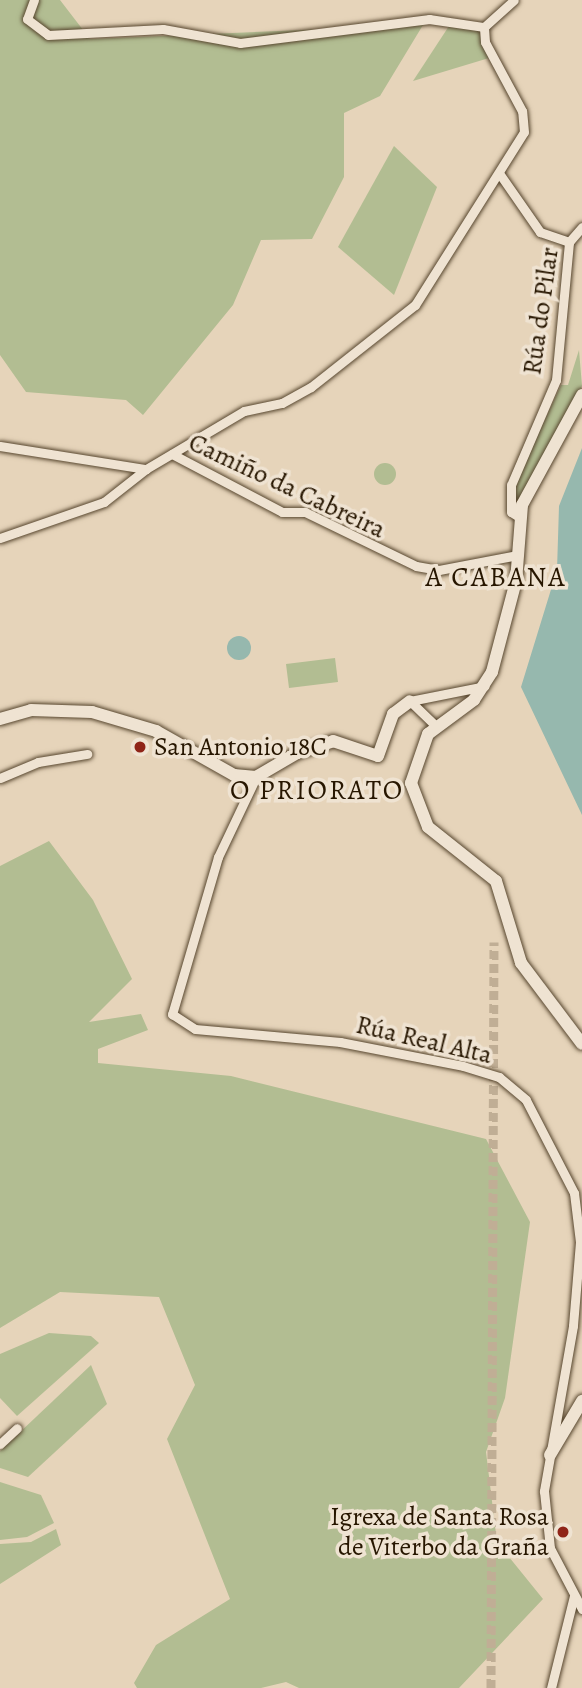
<!DOCTYPE html>
<meta charset="utf-8">
<style>
body{margin:0}
#map{position:relative;width:582px;height:1688px;overflow:hidden;background:#e6d4ba;font-family:Alegreya,serif}
div>[style]{position:absolute}
.green>*{inset:0;background:#b2bd92}
.round{border-radius:50%}
.water>*{inset:0;background:#96b8ae}
.street-tunnel>*{height:9px;margin-top:-4.5px;transform-origin:0;background:repeating-linear-gradient(90deg,#c0ae95 0 9px,transparent 0 13.5px)}
.roads{filter:drop-shadow(0 0 2px #57462e) drop-shadow(0 0 2px #57462e)}
.street>*{height:9px;margin:-4.5px;padding:0 4.5px;transform-origin:4.5px;border-radius:4.5px;background:#efe3d2}
.secondary>*{height:12px;margin:-6px;padding:0 6px;transform-origin:6px;border-radius:6px;background:#efe3d2}
.dots>*{width:19px;height:19px;translate:-50% -50%;box-sizing:border-box;border:4px solid #efe3d2;border-radius:50%}
span{translate:-50% -50%;white-space:nowrap;text-align:center;line-height:1.15;-webkit-text-stroke:7px #efe3d2;paint-order:stroke}
.street-label{font-size:26px;color:#271600}
.poi-label{font-size:26px;color:#271600}
.left{translate:0 -50%;text-align:left}
.right{translate:-100% -50%;text-align:right}
.neighbourhood-label{font-size:28px;color:#271600;letter-spacing:2px}
</style>
<div id="map">
<div class="green">
<div style="clip-path:polygon(0 0,60px 0,90px 39px,423px 25px,380px 96px,344px 113px,344px 177px,312px 239px,261px 240px,233px 305px,143px 415px,126px 400px,26px 392px,0 355px)"></div>
<div style="clip-path:polygon(449px 26px,478px 28px,489px 58px,413px 81px)"></div>
<div style="clip-path:polygon(394px 146px,437px 187px,394px 295px,338px 247px)"></div>
<div style="clip-path:polygon(579px 350px,582px 386px,516px 507px,514px 486px,561px 385px,568px 385px)"></div>
<div class="round" style="left:374px;top:463px;width:22px;height:22px"></div>
<div style="clip-path:polygon(335px 658px,338px 682px,289px 688px,286px 664px)"></div>
<div style="clip-path:polygon(49px 841px,93px 900px,132px 979px,89px 1022px,141px 1014px,148px 1030px,98px 1049px,98px 1063px,231px 1076px,486px 1139px,530px 1222px,505px 1398px,486px 1452px,497px 1542px,543px 1599px,459px 1688px,299px 1688px,286px 1682px,261px 1688px,137px 1688px,134px 1683px,156px 1645px,230px 1599px,167px 1439px,195px 1385px,159px 1297px,60px 1292px,0 1328px,0 866px)"></div>
<div style="clip-path:polygon(49px 1333px,91px 1336px,99px 1343px,17px 1416px,0 1398px,0 1354px)"></div>
<div style="clip-path:polygon(91px 1365px,107px 1404px,28px 1477px,0 1468px,0 1451px)"></div>
<div style="clip-path:polygon(0 1482px,41px 1495px,54px 1523px,27px 1537px,0 1540px)"></div>
<div style="clip-path:polygon(56px 1529px,61px 1545px,0 1584px,0 1544px,31px 1542px)"></div>
</div>
<div class="water">
<div style="clip-path:polygon(582px 448px,582px 815px,521px 687px,557px 570px,559px 506px)"></div>
<div class="round" style="left:227px;top:636px;width:24px;height:24px"></div>
</div>
<div class="street-tunnel">
<div style="left:491px;top:1688px;width:746px;rotate:-89.77deg"></div>
</div>
<div class="roads">
<div class="street">
<div style="left:34px;top:0;width:20px;rotate:110deg"></div>
<div style="left:27px;top:19px;width:26px;rotate:37deg"></div>
<div style="left:48px;top:35px;width:115px;rotate:-3deg"></div>
<div style="left:163px;top:29px;width:78px;rotate:10.3deg"></div>
<div style="left:240px;top:43px;width:191px;rotate:-7.2deg"></div>
<div style="left:429px;top:19px;width:56px;rotate:8.3deg"></div>
<div style="left:484px;top:27px;width:40px;rotate:-42deg"></div>
<div style="left:499px;top:173px;width:72px;rotate:55.2deg"></div>
<div style="left:540px;top:232px;width:31px;rotate:19deg"></div>
<div style="left:0;top:446px;width:148px;rotate:9deg"></div>
<div style="left:146px;top:469px;width:114px;rotate:-30.6deg"></div>
<div style="left:244px;top:411px;width:39px;rotate:-12deg"></div>
<div style="left:282px;top:403px;width:33px;rotate:-29deg"></div>
<div style="left:311px;top:387px;width:132px;rotate:-38.3deg"></div>
<div style="left:415px;top:305px;width:204px;rotate:-57.8deg"></div>
<div style="left:524px;top:132px;width:21px;rotate:-95deg"></div>
<div style="left:522px;top:111px;width:78px;rotate:-118.2deg"></div>
<div style="left:485px;top:42px;width:15px;rotate:-94deg"></div>
<div style="left:172px;top:454px;width:124px;rotate:27.8deg"></div>
<div style="left:282px;top:512px;width:23px"></div>
<div style="left:305px;top:512px;width:123px;rotate:25.9deg"></div>
<div style="left:416px;top:566px;width:23px;rotate:10deg"></div>
<div style="left:439px;top:570px;width:80px;rotate:-10.8deg"></div>
<div style="left:519px;top:517px;width:9px;rotate:-148deg"></div>
<div style="left:511px;top:512px;width:27px;rotate:-90deg"></div>
<div style="left:511px;top:485px;width:114px;rotate:-66.8deg"></div>
<div style="left:556px;top:380px;width:139px;rotate:-84.6deg"></div>
<div style="left:569px;top:242px;width:20px;rotate:-49deg"></div>
<div style="left:0;top:538px;width:110px;rotate:-19.1deg"></div>
<div style="left:104px;top:502px;width:53px;rotate:-38.2deg"></div>
<div style="left:410px;top:701px;width:76px;rotate:-11.3deg"></div>
<div style="left:410px;top:701px;width:37px;rotate:44deg"></div>
<div style="left:256px;top:777px;width:89px;rotate:115.4deg"></div>
<div style="left:218px;top:857px;width:164px;rotate:106.3deg"></div>
<div style="left:172px;top:1014px;width:27px;rotate:33deg"></div>
<div style="left:195px;top:1029px;width:146px;rotate:5.1deg"></div>
<div style="left:340px;top:1042px;width:125px;rotate:11deg"></div>
<div style="left:463px;top:1066px;width:38px;rotate:17deg"></div>
<div style="left:499px;top:1077px;width:35px;rotate:40deg"></div>
<div style="left:526px;top:1100px;width:105px;rotate:62.7deg"></div>
<div style="left:574px;top:1193px;width:49px;rotate:83deg"></div>
<div style="left:580px;top:1242px;width:84px;rotate:94.8deg"></div>
<div style="left:573px;top:1326px;width:168px;rotate:100deg"></div>
<div style="left:544px;top:1491px;width:57px;rotate:84deg"></div>
<div style="left:550px;top:1548px;width:69px;rotate:62.3deg"></div>
<div style="left:0;top:778px;width:41px;rotate:-22.8deg"></div>
<div style="left:38px;top:762px;width:50px;rotate:-9.3deg"></div>
<div style="left:0;top:1444px;width:23px;rotate:-43deg"></div>
<div style="left:551px;top:1688px;width:95px;rotate:-76deg"></div>
</div>
<div class="secondary">
<div style="left:582px;top:395px;width:125px;rotate:118.6deg"></div>
<div style="left:522px;top:505px;width:76px;rotate:94.5deg"></div>
<div style="left:516px;top:581px;width:94px;rotate:104.8deg"></div>
<div style="left:492px;top:672px;width:33px;rotate:123deg"></div>
<div style="left:474px;top:700px;width:57px;rotate:143.5deg"></div>
<div style="left:428px;top:734px;width:52px;rotate:109.1deg"></div>
<div style="left:411px;top:783px;width:47px;rotate:68.9deg"></div>
<div style="left:428px;top:827px;width:87px;rotate:38.5deg"></div>
<div style="left:496px;top:881px;width:86px;rotate:73deg"></div>
<div style="left:521px;top:963px;width:101px;rotate:53deg"></div>
<div style="left:0;top:719px;width:32px;rotate:-16deg"></div>
<div style="left:31px;top:710px;width:61px;rotate:1.9deg"></div>
<div style="left:92px;top:712px;width:67px;rotate:16.5deg"></div>
<div style="left:156px;top:731px;width:90px;rotate:29.4deg"></div>
<div style="left:234px;top:775px;width:22px;rotate:5deg"></div>
<div style="left:256px;top:777px;width:48px;rotate:-30.3deg"></div>
<div style="left:297px;top:753px;width:38px;rotate:-18deg"></div>
<div style="left:333px;top:741px;width:47px;rotate:18.4deg"></div>
<div style="left:378px;top:756px;width:45px;rotate:-70.3deg"></div>
<div style="left:393px;top:714px;width:21px;rotate:-37deg"></div>
<div style="left:550px;top:1455px;width:63px;rotate:-59.3deg"></div>
</div>
</div>
<div class="dots">
<div style="left:140px;top:747px;background:#8f2418"></div>
<div style="left:563px;top:1532px;background:#8f2418"></div>
</div>
<div class="street-label">
<span style="left:541px;top:311px;rotate:-82deg">Rúa do Pilar</span>
<span style="left:287px;top:486px;rotate:25deg">Camiño da Cabreira</span>
<span style="left:424px;top:1040px;rotate:13deg">Rúa Real Alta</span>
</div>
<div class="poi-label">
<span class="left" style="left:154px;top:747px">San Antonio 18C</span>
<span class="right" style="left:549px;top:1532px">Igrexa de Santa Rosa<br>de Viterbo da Graña</span>
</div>
<div class="neighbourhood-label">
<span style="left:496px;top:577px">A CABANA</span>
<span style="left:317px;top:790px">O PRIORATO</span>
</div>
</div>
